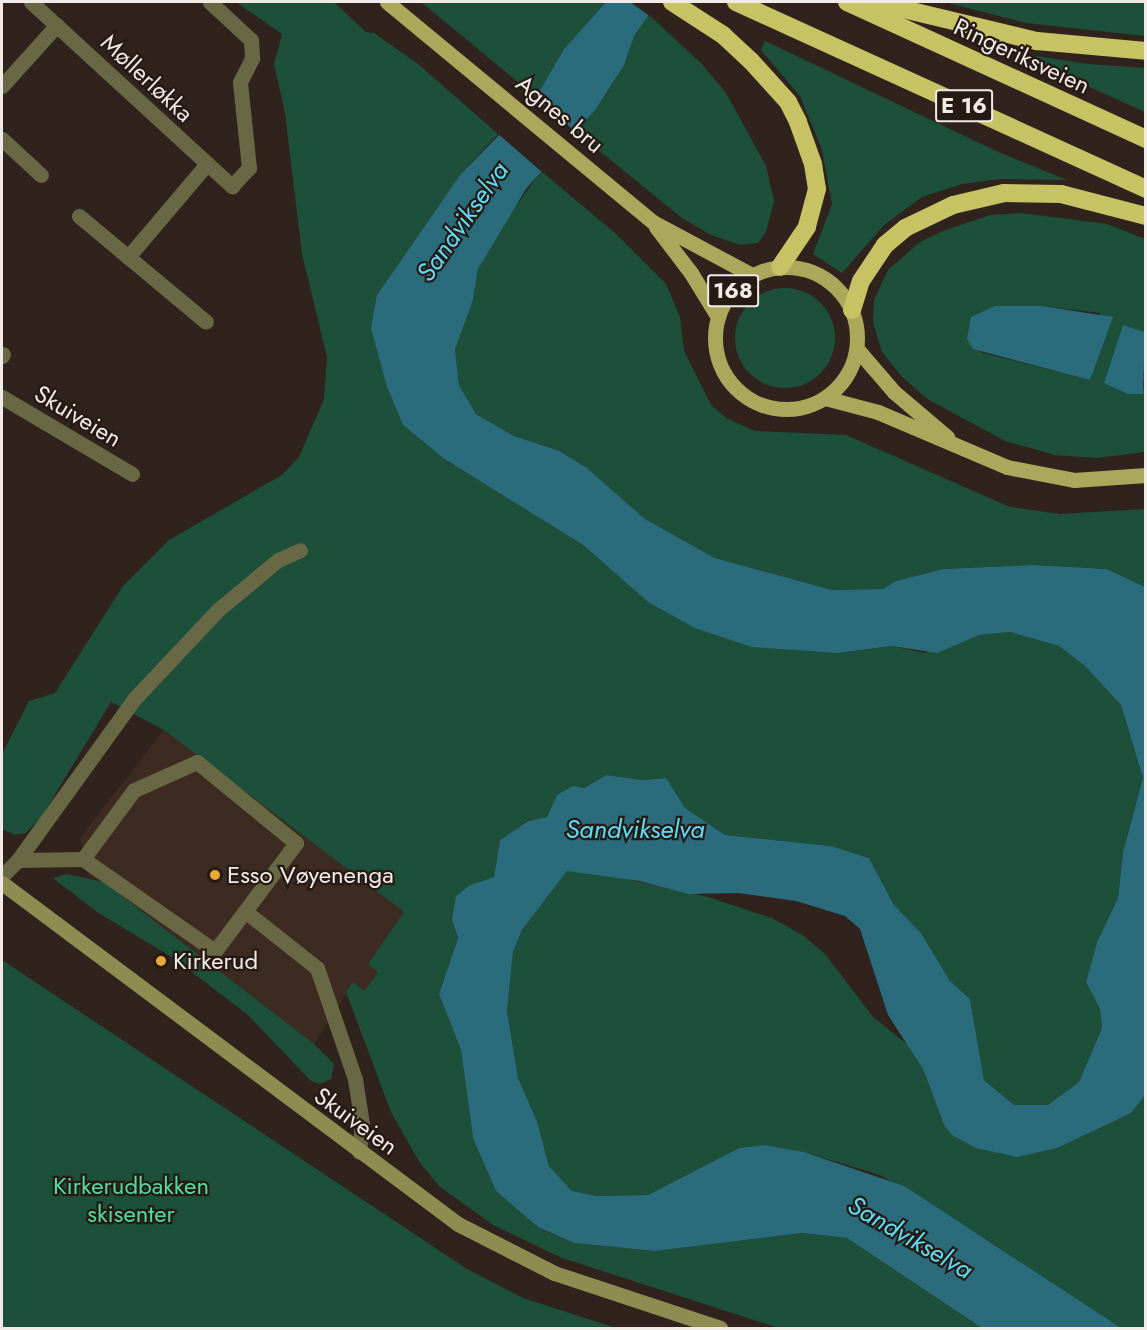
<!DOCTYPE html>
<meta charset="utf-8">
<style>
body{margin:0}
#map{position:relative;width:1147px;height:1330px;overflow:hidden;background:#30231d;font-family:Jost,sans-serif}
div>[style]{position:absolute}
.built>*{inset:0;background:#3d2b21}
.green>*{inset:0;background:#1c503a}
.round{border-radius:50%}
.water>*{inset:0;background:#2a6c7c}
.pier>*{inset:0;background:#30231d}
.lane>*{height:15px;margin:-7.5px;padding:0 7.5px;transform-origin:7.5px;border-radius:7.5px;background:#696844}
.secondary>*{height:15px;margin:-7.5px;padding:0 7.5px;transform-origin:7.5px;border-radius:7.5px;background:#8f8c52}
.primary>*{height:15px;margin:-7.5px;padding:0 7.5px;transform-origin:7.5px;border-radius:7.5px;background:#aca85b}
.primary>.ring{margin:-7.5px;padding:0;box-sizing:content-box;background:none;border:15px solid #aca85b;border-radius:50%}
.highway>*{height:18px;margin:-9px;padding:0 9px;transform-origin:9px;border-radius:9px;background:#c7c264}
.dots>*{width:16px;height:16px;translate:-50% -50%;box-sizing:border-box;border:3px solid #261a14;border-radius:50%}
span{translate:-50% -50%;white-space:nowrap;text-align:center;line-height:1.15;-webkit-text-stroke:4.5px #261a14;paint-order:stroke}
.shield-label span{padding:2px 4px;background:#261a14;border:2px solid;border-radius:4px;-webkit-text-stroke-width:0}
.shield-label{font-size:22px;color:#f2eae6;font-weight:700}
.street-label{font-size:24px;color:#f2eae6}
.poi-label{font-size:24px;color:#f2eae6}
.left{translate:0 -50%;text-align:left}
.park-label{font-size:24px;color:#50dca2}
.water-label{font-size:26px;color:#5eddfa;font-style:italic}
.frame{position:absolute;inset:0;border:3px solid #f2eae6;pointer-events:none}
</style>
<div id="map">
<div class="built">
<div style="clip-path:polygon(164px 730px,404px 912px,368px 964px,379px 973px,364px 991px,353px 983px,314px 1044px,104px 882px,89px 877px,80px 838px)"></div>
</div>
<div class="green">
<div style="clip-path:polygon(236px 2px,334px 2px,366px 32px,374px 33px,418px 64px,498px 134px,460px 175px,377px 295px,387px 387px,403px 425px,443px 458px,583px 545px,648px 602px,838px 653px,893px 646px,925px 653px,979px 635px,1010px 632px,1059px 646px,1085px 666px,1121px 705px,1143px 778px,1123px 852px,1118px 898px,1097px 942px,1086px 982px,1100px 1009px,1102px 1028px,1079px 1082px,1048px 1105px,1014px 1105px,984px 1080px,970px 999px,950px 981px,921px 933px,894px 905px,869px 858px,831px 846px,725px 835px,685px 808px,665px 778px,642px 780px,606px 775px,583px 788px,557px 795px,547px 817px,527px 821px,500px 840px,494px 877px,470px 885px,452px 920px,458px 938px,439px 994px,461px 1050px,473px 1138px,537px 1227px,574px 1243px,655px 1251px,802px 1233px,847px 1238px,982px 1328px,779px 1328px,562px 1258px,493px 1225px,439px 1186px,420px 1163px,391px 1112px,346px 992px,353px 982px,364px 991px,378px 973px,368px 964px,404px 912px,164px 730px,111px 702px,42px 816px,26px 833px,15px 835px,2px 829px,2px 754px,29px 701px,55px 693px,123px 586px,169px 540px,282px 475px,299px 457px,324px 399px,327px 357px,302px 254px,285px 113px,274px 64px,282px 34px)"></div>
<div style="clip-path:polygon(421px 2px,606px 2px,564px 49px,536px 97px)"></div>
<div style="clip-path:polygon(945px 2px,1145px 2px,1145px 36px,1026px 23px)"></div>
<div style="clip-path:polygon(649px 15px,701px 63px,726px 93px,766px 166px,774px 201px,766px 232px,758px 243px,740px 245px,711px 235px,682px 218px,575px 131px,596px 109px,615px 80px,634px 36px)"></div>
<div style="clip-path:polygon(765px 41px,996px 151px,1067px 180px,1001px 179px,962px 184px,922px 197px,884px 225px,842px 273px,813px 254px,832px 204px,822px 150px,800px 96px,761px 50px)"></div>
<div style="clip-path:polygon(1012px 52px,1088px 64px,1145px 68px,1145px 112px)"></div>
<div style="clip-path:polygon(541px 171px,615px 233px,666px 284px,680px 317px,684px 351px,711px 405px,726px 418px,755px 431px,846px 435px,1010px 507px,1060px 514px,1145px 509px,1145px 587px,1107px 569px,1033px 565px,943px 569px,896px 581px,883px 589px,832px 590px,715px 558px,645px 519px,587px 468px,561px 451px,514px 436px,476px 414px,459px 385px,455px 349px,458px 331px,473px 300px,478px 269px,499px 230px)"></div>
<div style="clip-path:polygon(evenodd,1021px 213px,1107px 224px,1145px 239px,1145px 332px,1123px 325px,1145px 393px,1145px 452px,1097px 458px,1055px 455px,1005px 441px,929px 400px,902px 377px,882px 352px,873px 323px,874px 300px,888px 270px,920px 242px,943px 231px,990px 215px,1021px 213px,995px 306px,1042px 306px,1100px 313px,1090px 380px,980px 352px,995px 306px)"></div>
<div class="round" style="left:735px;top:288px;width:100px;height:100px"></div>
<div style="clip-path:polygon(567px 871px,589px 871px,708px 897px,772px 918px,804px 936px,825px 954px,873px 1017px,907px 1044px,923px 1069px,944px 1125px,1131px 1113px,1145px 1094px,1145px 1328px,1121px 1328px,1101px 1317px,995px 1245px,880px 1175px,804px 1152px,765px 1145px,739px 1148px,648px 1195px,597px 1196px,572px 1191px,549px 1166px,537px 1121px,518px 1078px,507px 1011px,513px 952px,522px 930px)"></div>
<div style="clip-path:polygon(67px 874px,104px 882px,314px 1044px,334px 1064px,331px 1079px,319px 1084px,310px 1080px,248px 1015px,175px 959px,97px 912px,53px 878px)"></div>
<div style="clip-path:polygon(2px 960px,467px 1269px,523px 1298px,616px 1328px,2px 1328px)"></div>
</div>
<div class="water">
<div style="clip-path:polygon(606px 2px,658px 2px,634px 36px,624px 65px,596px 109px,526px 189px,478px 269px,473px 300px,455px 349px,459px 385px,476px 414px,514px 436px,560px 451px,587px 468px,645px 519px,715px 558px,832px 590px,883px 589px,896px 581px,943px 569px,1033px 565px,1107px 569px,1145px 587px,1146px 1094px,1131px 1113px,1057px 1148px,1017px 1157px,976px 1148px,952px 1135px,944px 1125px,923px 1069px,888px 1015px,860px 929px,845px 916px,796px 901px,738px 893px,689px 894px,639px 881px,567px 871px,522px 930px,513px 952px,507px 1011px,518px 1078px,537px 1121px,549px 1166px,572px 1191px,597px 1196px,648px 1195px,739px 1148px,765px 1145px,804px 1152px,904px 1186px,1121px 1328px,982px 1328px,847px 1238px,802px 1233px,655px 1251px,574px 1243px,538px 1227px,496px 1191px,473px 1138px,461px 1050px,439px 994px,458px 938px,452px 920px,456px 896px,470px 885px,494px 877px,500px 840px,528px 821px,547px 817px,557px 795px,573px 786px,584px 788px,606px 775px,642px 780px,666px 778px,685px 808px,725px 835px,831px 846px,869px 858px,894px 905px,921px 933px,950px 981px,970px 999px,984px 1080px,1014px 1105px,1048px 1105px,1079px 1082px,1102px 1028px,1100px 1009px,1086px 982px,1097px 942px,1118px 898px,1123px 852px,1143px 778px,1121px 705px,1085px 666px,1059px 646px,1010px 632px,979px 635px,937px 653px,892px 646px,838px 653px,752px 647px,695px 628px,648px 602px,583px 545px,443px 458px,403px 425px,387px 387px,371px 328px,377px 295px,460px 175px,536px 97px,564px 49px)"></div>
<div style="clip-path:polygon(995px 306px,1042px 306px,1113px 317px,1090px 380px,973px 349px,967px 339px,971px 317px)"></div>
<div style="clip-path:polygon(1123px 325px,1145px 332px,1143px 394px,1128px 394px,1104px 383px)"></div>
</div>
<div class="pier">
<div style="clip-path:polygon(630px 2px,661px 2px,651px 17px)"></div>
<div style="clip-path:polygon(533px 96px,577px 133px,543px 173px,496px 132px)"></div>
</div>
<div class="lane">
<div style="left:31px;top:2px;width:273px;rotate:42.5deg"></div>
<div style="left:232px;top:186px;width:25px;rotate:-47deg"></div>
<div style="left:249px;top:168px;width:86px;rotate:-96deg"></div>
<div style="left:240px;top:82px;width:27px;rotate:-63deg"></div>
<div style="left:252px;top:58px;width:18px;rotate:-93deg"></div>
<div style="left:251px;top:40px;width:56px;rotate:-137.2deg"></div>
<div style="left:2px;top:86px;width:82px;rotate:-48deg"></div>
<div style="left:2px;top:139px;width:53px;rotate:42.7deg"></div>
<div style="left:79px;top:216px;width:165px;rotate:39.8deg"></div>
<div style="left:128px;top:257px;width:122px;rotate:-49.7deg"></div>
<div style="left:2px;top:356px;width:2px;rotate:-63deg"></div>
<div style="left:2px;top:397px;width:151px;rotate:30.6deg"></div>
<div style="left:18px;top:860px;width:200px;rotate:-54.2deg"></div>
<div style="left:135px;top:698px;width:122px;rotate:-46.7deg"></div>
<div style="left:219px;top:609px;width:77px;rotate:-39.7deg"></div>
<div style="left:278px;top:560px;width:24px;rotate:-24deg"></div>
<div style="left:2px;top:876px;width:23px;rotate:-45deg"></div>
<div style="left:18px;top:860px;width:65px;rotate:-0.9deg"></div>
<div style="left:83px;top:859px;width:161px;rotate:34.9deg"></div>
<div style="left:215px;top:951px;width:135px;rotate:-53.1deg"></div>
<div style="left:296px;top:843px;width:128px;rotate:-140.7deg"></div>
<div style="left:197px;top:762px;width:69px;rotate:156deg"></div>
<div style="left:134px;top:790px;width:86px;rotate:126.5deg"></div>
<div style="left:245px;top:911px;width:92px;rotate:38.4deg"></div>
<div style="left:317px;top:968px;width:117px;rotate:71.1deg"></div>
<div style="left:355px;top:1079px;width:46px;rotate:81.2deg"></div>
<div style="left:362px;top:1124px;width:28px;rotate:96deg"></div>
</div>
<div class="secondary">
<div style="left:2px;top:883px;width:569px;rotate:36.79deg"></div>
<div style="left:458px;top:1224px;width:108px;rotate:27deg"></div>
<div style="left:554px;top:1273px;width:175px;rotate:18.3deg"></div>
</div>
<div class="primary">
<div style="left:387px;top:2px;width:345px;rotate:39.6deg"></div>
<div style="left:653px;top:222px;width:112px;rotate:28.2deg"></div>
<div style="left:656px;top:227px;width:58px;rotate:52.7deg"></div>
<div style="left:691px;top:273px;width:52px;rotate:58.5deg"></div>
<div class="ring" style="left:715px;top:267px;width:127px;height:127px"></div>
<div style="left:857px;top:349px;width:57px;rotate:49.3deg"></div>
<div style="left:894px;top:392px;width:70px;rotate:40.3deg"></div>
<div style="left:825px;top:398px;width:55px;rotate:14.8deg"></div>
<div style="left:878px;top:412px;width:140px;rotate:23.1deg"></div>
<div style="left:1007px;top:467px;width:68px;rotate:11deg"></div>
<div style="left:1074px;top:480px;width:72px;rotate:-4deg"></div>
</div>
<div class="highway">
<div style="left:672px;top:2px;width:61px;rotate:32.9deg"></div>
<div style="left:723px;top:35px;width:38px;rotate:43deg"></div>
<div style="left:751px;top:61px;width:55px;rotate:47.9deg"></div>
<div style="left:788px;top:102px;width:22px;rotate:63deg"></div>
<div style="left:798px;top:122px;width:45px;rotate:70.3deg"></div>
<div style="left:813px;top:164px;width:25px;rotate:81deg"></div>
<div style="left:817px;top:189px;width:39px;rotate:105deg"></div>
<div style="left:807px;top:227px;width:48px;rotate:124deg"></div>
<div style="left:736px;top:2px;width:451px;rotate:24.5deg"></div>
<div style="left:847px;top:2px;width:329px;rotate:24.6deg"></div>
<div style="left:874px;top:2px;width:168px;rotate:13.5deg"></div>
<div style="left:1037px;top:41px;width:109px;rotate:5.2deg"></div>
<div style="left:852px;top:310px;width:30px;rotate:-73deg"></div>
<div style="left:861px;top:281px;width:43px;rotate:-56.3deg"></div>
<div style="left:885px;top:245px;width:26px;rotate:-40deg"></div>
<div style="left:905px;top:228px;width:53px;rotate:-25.6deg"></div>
<div style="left:953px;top:205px;width:52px;rotate:-13.2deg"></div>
<div style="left:1004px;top:193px;width:57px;rotate:1deg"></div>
<div style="left:1061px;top:194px;width:88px;rotate:14.5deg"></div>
</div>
<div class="dots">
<div style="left:215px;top:875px;background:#e8ab37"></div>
<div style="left:161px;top:961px;background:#e8ab37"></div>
</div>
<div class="shield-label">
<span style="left:964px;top:106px">E 16</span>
<span style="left:733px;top:291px">168</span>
</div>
<div class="street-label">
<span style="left:1022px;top:56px;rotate:25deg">Ringeriksveien</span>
<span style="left:147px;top:78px;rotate:43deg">Møllerløkka</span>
<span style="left:560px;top:114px;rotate:40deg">Agnes bru</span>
<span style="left:78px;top:416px;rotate:31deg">Skuiveien</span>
<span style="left:356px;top:1121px;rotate:36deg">Skuiveien</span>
</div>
<div class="poi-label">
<span class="left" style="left:227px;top:875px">Esso Vøyenenga</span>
<span class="left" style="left:173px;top:961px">Kirkerud</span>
</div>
<div class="park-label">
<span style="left:131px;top:1200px">Kirkerudbakken<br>skisenter</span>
</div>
<div class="water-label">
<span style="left:463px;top:222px;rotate:-55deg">Sandvikselva</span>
<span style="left:635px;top:830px">Sandvikselva</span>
<span style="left:910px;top:1238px;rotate:30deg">Sandvikselva</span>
</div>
<div class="frame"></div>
</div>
